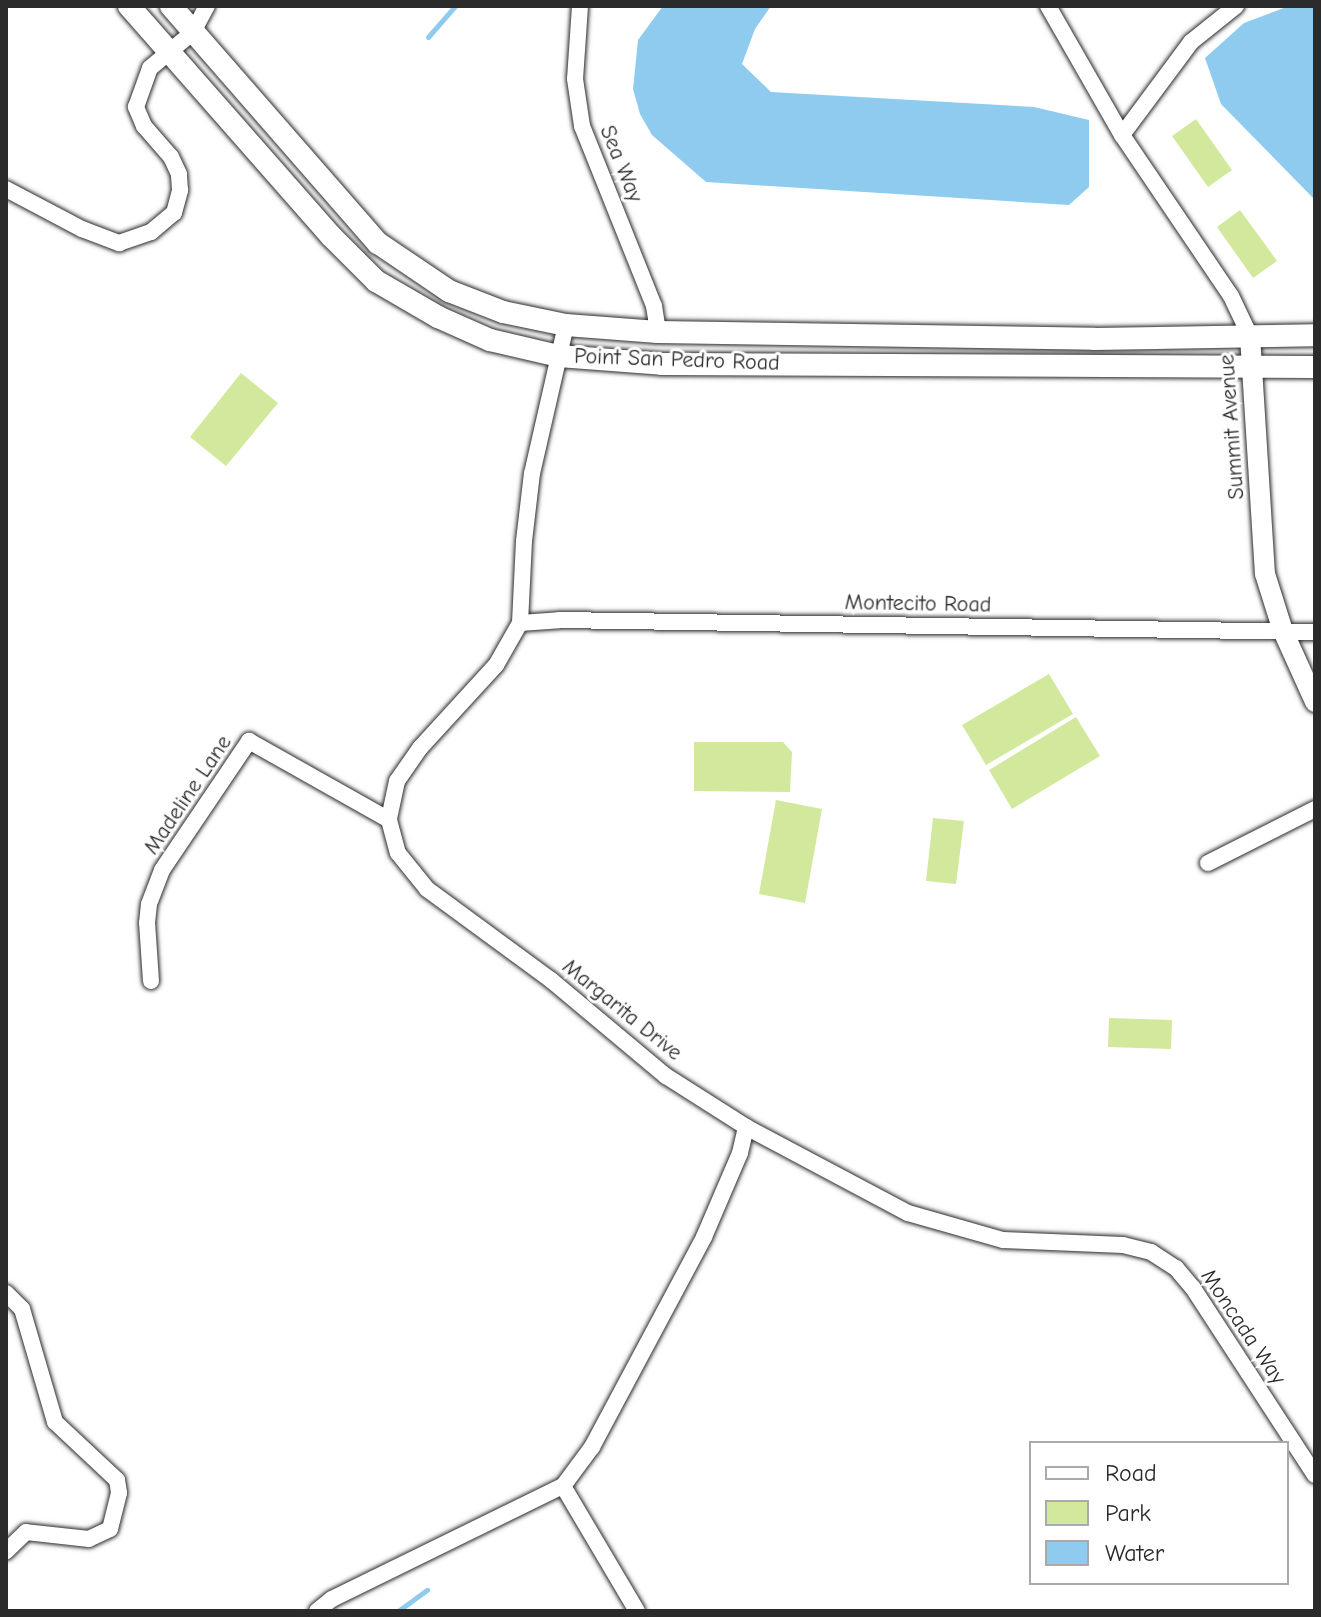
<!DOCTYPE html>
<style>
body{margin:0}
#map{position:relative;width:1321px;height:1617px;overflow:hidden;background:#fff;font-family:"Comic Neue",sans-serif}
div>[style]{position:absolute}
.green>*{inset:0;background:#d2e89d}
.water>*{inset:0;background:#8fcbef}
.stream>*{height:5px;margin:-2.5px;padding:0 2.5px;transform-origin:2.5px;border-radius:2.5px;background:#8fcbef}
.roads{filter:drop-shadow(0 0 2px #2b2b2b) drop-shadow(0 0 2px #2b2b2b)}
.minor>*{height:16px;margin:-8px;padding:0 8px;transform-origin:8px;border-radius:8px;background:#fff}
.tertiary>*{height:20px;margin:-10px;padding:0 10px;transform-origin:10px;border-radius:10px;background:#fff}
.secondary>*{height:22px;margin:-11px;padding:0 11px;transform-origin:11px;border-radius:11px;background:#fff}
span{translate:-50% -50%;white-space:nowrap;text-align:center;line-height:1.15;-webkit-text-stroke:6px #fff;paint-order:stroke}
.street-label{font-size:22px;color:#2b2b2b}
.frame{position:absolute;inset:0;border:8px solid #2b2b2b;pointer-events:none}
.legend{position:absolute;left:1029px;top:1441px;width:260px;height:144px;box-sizing:border-box;background:#fff;border:2px solid #aaa;margin:0;padding:10px 14px;list-style:none;font-size:24px;color:#2b2b2b}
.legend li{display:flex;align-items:center;gap:16px;height:40px}
.legend b{width:40px;border:2px solid #aaa}
</style>
<div id="map">
<div class="green">
<div style="clip-path:polygon(1196px 119px,1232px 170px,1208px 187px,1172px 136px)"></div>
<div style="clip-path:polygon(1240px 210px,1277px 261px,1253px 278px,1217px 227px)"></div>
<div style="clip-path:polygon(241px 373px,278px 403px,226px 466px,190px 437px)"></div>
<div style="clip-path:polygon(1049px 674px,1073px 714px,986px 765px,962px 725px)"></div>
<div style="clip-path:polygon(1076px 717px,1100px 756px,1012px 809px,989px 770px)"></div>
<div style="clip-path:polygon(694px 742px,783px 742px,792px 752px,790px 792px,694px 791px)"></div>
<div style="clip-path:polygon(776px 800px,822px 809px,805px 903px,759px 894px)"></div>
<div style="clip-path:polygon(933px 818px,964px 821px,956px 884px,926px 881px)"></div>
<div style="clip-path:polygon(1109px 1018px,1172px 1020px,1171px 1049px,1108px 1047px)"></div>
</div>
<div class="water">
<div style="clip-path:polygon(663px 6px,771px 6px,755px 29px,742px 64px,771px 92px,1034px 107px,1089px 120px,1089px 187px,1069px 205px,706px 182px,652px 135px,640px 114px,633px 89px,638px 40px)"></div>
<div style="clip-path:polygon(1289px 6px,1315px 6px,1315px 200px,1221px 104px,1205px 58px,1244px 23px)"></div>
</div>
<div class="stream">
<div style="left:428px;top:37px;width:41px;rotate:-48.9deg"></div>
<div style="left:398px;top:1611px;width:36px;rotate:-36deg"></div>
</div>
<div class="roads">
<div class="minor">
<div style="left:580px;top:6px;width:73px;rotate:93.9deg"></div>
<div style="left:575px;top:79px;width:48px;rotate:81.5deg"></div>
<div style="left:582px;top:126px;width:194px;rotate:68.2deg"></div>
<div style="left:654px;top:306px;width:26px;rotate:81deg"></div>
<div style="left:1048px;top:6px;width:149px;rotate:60.2deg"></div>
<div style="left:1122px;top:135px;width:194px;rotate:55.9deg"></div>
<div style="left:1231px;top:296px;width:44px;rotate:64.6deg"></div>
<div style="left:1122px;top:135px;width:116px;rotate:-53.4deg"></div>
<div style="left:1191px;top:42px;width:58px;rotate:-38.7deg"></div>
<div style="left:6px;top:189px;width:86px;rotate:27.8deg"></div>
<div style="left:82px;top:229px;width:40px;rotate:21deg"></div>
<div style="left:119px;top:243px;width:34px;rotate:-19deg"></div>
<div style="left:151px;top:232px;width:30px;rotate:-40deg"></div>
<div style="left:174px;top:213px;width:24px;rotate:-75deg"></div>
<div style="left:180px;top:190px;width:16px;rotate:-94deg"></div>
<div style="left:179px;top:174px;width:19px;rotate:-115deg"></div>
<div style="left:171px;top:157px;width:41px;rotate:-131.1deg"></div>
<div style="left:144px;top:126px;width:21px;rotate:-113deg"></div>
<div style="left:136px;top:107px;width:41px;rotate:-70.3deg"></div>
<div style="left:150px;top:68px;width:56px;rotate:-39.9deg"></div>
<div style="left:193px;top:32px;width:30px;rotate:-62deg"></div>
<div style="left:566px;top:325px;width:152px;rotate:102.9deg"></div>
<div style="left:532px;top:473px;width:68px;rotate:96.7deg"></div>
<div style="left:524px;top:541px;width:82px;rotate:92.8deg"></div>
<div style="left:520px;top:623px;width:48px;rotate:119.7deg"></div>
<div style="left:496px;top:665px;width:113px;rotate:132.5deg"></div>
<div style="left:420px;top:748px;width:40px;rotate:124.9deg"></div>
<div style="left:397px;top:781px;width:40px;rotate:102deg"></div>
<div style="left:389px;top:820px;width:34px;rotate:75deg"></div>
<div style="left:398px;top:853px;width:46px;rotate:51.1deg"></div>
<div style="left:427px;top:889px;width:154px;rotate:36.3deg"></div>
<div style="left:551px;top:980px;width:150px;rotate:39.9deg"></div>
<div style="left:666px;top:1076px;width:95px;rotate:32.5deg"></div>
<div style="left:746px;top:1127px;width:183px;rotate:28deg"></div>
<div style="left:908px;top:1213px;width:99px;rotate:15.9deg"></div>
<div style="left:1003px;top:1240px;width:120px;rotate:2.4deg"></div>
<div style="left:1123px;top:1245px;width:29px;rotate:14deg"></div>
<div style="left:1151px;top:1252px;width:30px;rotate:33deg"></div>
<div style="left:1176px;top:1268px;width:26px;rotate:50deg"></div>
<div style="left:1193px;top:1288px;width:223px;rotate:56.9deg"></div>
<div style="left:520px;top:623px;width:39px;rotate:-4deg"></div>
<div style="left:559px;top:620px;width:756px;rotate:0.91deg"></div>
<div style="left:1208px;top:863px;width:120px;rotate:-26.8deg"></div>
<div style="left:151px;top:981px;width:58px;rotate:-93.9deg"></div>
<div style="left:147px;top:923px;width:19px;rotate:-84deg"></div>
<div style="left:149px;top:904px;width:36px;rotate:-69deg"></div>
<div style="left:162px;top:870px;width:156px;rotate:-56deg"></div>
<div style="left:249px;top:741px;width:161px;rotate:29.4deg"></div>
<div style="left:6px;top:1293px;width:23px;rotate:45deg"></div>
<div style="left:22px;top:1309px;width:118px;rotate:73.7deg"></div>
<div style="left:55px;top:1422px;width:85px;rotate:43.1deg"></div>
<div style="left:117px;top:1480px;width:13px;rotate:81deg"></div>
<div style="left:119px;top:1493px;width:37px;rotate:104deg"></div>
<div style="left:110px;top:1529px;width:23px;rotate:155deg"></div>
<div style="left:89px;top:1539px;width:63px;rotate:-173.7deg"></div>
<div style="left:26px;top:1532px;width:28px;rotate:136deg"></div>
<div style="left:563px;top:1486px;width:145px;rotate:59.4deg"></div>
<div style="left:317px;top:1611px;width:19px;rotate:-39deg"></div>
<div style="left:332px;top:1599px;width:257px;rotate:-26.1deg"></div>
<div style="left:563px;top:1486px;width:49px;rotate:-53.4deg"></div>
<div style="left:592px;top:1447px;width:238px;rotate:-61.9deg"></div>
<div style="left:704px;top:1237px;width:91px;rotate:-66.8deg"></div>
<div style="left:740px;top:1153px;width:27px;rotate:-77deg"></div>
</div>
<div class="tertiary">
<div style="left:1250px;top:336px;width:238px;rotate:86.4deg"></div>
<div style="left:1265px;top:574px;width:60px;rotate:72.5deg"></div>
<div style="left:1283px;top:631px;width:78px;rotate:65.7deg"></div>
</div>
<div class="secondary">
<div style="left:129px;top:6px;width:306px;rotate:48.7deg"></div>
<div style="left:331px;top:236px;width:64px;rotate:45deg"></div>
<div style="left:376px;top:281px;width:72px;rotate:30.1deg"></div>
<div style="left:438px;top:317px;width:57px;rotate:23.9deg"></div>
<div style="left:490px;top:340px;width:71px;rotate:13.1deg"></div>
<div style="left:559px;top:356px;width:103px;rotate:4.4deg"></div>
<div style="left:662px;top:364px;width:653px;rotate:0.26deg"></div>
<div style="left:171px;top:6px;width:315px;rotate:48.9deg"></div>
<div style="left:378px;top:243px;width:86px;rotate:34.1deg"></div>
<div style="left:449px;top:291px;width:58px;rotate:21.3deg"></div>
<div style="left:503px;top:312px;width:64px;rotate:11.7deg"></div>
<div style="left:566px;top:325px;width:92px;rotate:4.4deg"></div>
<div style="left:658px;top:332px;width:436px;rotate:0.9deg"></div>
<div style="left:1094px;top:339px;width:221px;rotate:-1deg"></div>
</div>
</div>
<div class="street-label">
<span style="left:621px;top:164px;rotate:68deg">Sea Way</span>
<span style="left:677px;top:360px;rotate:2deg">Point San Pedro Road</span>
<span style="left:1232px;top:427px;rotate:-94deg">Summit Avenue</span>
<span style="left:918px;top:604px;rotate:1deg">Montecito Road</span>
<span style="left:188px;top:795px;rotate:-56deg">Madeline Lane</span>
<span style="left:622px;top:1010px;rotate:39deg">Margarita Drive</span>
<span style="left:1243px;top:1327px;rotate:56deg">Moncada Way</span>
</div>
<div class="frame"></div>
<ul class="legend">
<li><b style="height:10px;background:#fff"></b>Road</li>
<li><b style="height:22px;background:#d2e89d"></b>Park</li>
<li><b style="height:22px;background:#8fcbef"></b>Water</li>
</ul>
</div>
